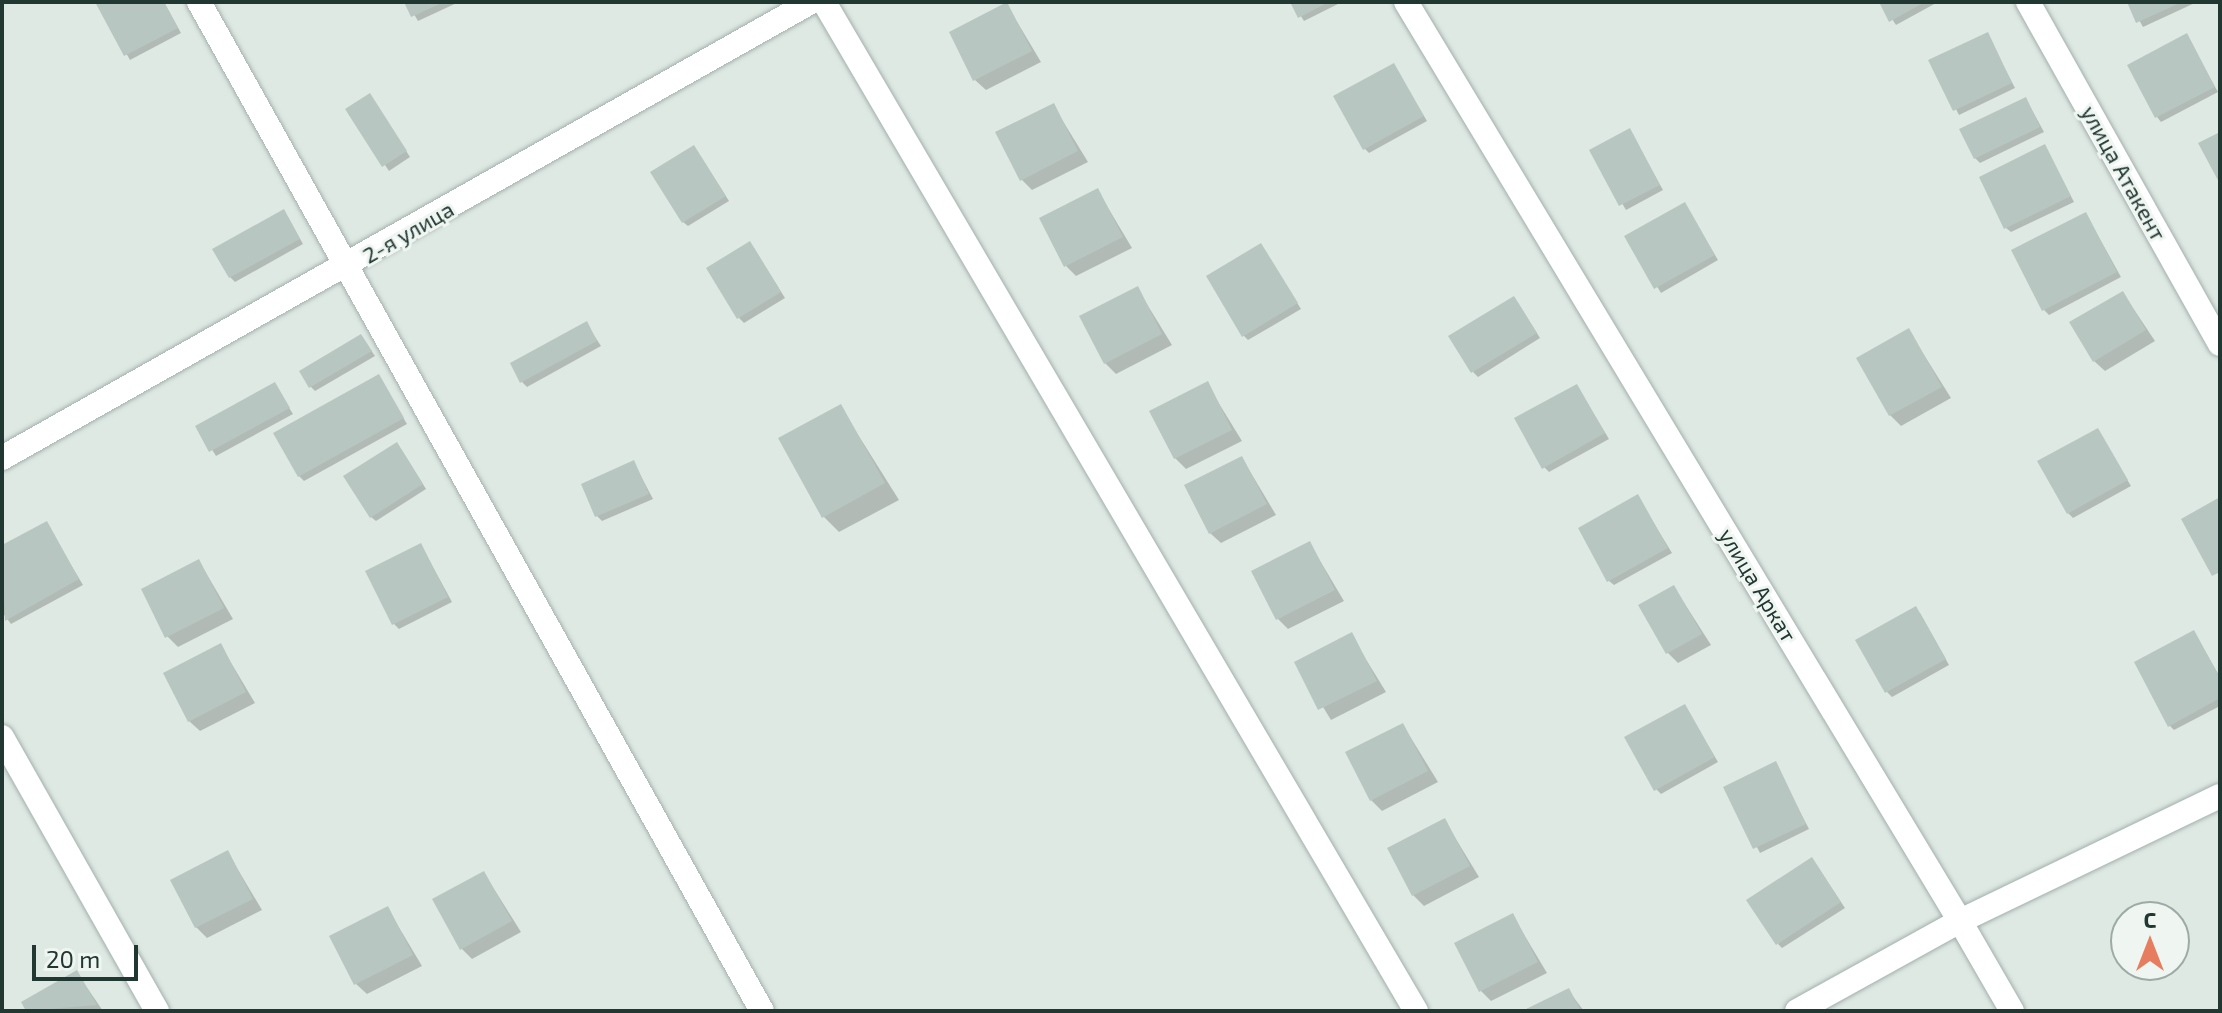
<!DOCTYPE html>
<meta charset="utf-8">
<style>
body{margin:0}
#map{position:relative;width:2222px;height:1013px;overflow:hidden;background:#dfe9e4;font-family:"Exo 2",sans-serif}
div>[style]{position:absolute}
.shadow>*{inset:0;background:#0003}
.building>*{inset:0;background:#b7c6c0}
.roads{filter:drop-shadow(0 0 2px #a2b0ab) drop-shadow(0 0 2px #a2b0ab)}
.minor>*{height:24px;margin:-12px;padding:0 12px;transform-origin:12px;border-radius:12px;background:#fff}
span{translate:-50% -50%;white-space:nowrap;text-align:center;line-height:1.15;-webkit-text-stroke:6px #eff6f2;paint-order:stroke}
.street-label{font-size:22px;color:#213731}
.frame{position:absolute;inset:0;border:4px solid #213731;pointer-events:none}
.north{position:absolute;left:2110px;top:901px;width:80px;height:80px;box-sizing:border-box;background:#eff6f2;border:2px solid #9daaa5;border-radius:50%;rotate:0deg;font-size:22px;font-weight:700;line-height:32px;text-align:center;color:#213731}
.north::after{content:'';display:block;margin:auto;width:28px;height:36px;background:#e77d5f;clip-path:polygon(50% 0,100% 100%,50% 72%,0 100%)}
.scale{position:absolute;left:32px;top:945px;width:106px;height:36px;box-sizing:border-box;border:4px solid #213731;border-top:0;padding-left:10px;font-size:24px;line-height:28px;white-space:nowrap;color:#213731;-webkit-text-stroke:6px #eff6f2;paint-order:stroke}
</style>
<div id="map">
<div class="shadow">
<div style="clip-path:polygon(97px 2px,164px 2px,181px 33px,130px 60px)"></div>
<div style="clip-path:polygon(407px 2px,459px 2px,418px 21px)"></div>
<div style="clip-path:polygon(1292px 2px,1342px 2px,1304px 21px)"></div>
<div style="clip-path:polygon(1881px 2px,1938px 2px,1896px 25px)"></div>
<div style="clip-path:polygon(2129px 2px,2197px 2px,2143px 27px)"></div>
<div style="clip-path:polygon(1007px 5px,1041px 62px,986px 90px,975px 80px)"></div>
<div style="clip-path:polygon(1987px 34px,2015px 88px,1959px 115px,1931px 61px)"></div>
<div style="clip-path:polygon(2186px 36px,2218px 92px,2161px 122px,2157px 117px)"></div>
<div style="clip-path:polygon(1393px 65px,1427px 121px,1369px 153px,1364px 148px)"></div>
<div style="clip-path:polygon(2026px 99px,2044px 132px,1980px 163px,1975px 158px)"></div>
<div style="clip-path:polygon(374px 101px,410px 157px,389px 171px,348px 110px)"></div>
<div style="clip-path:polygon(1053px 105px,1088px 162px,1032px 190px,1021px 179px)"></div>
<div style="clip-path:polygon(1630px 131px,1663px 190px,1626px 210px,1591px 150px)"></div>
<div style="clip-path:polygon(694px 147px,729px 201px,688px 226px,683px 222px)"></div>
<div style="clip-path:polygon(2045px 147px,2074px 202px,2011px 232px,2006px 228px)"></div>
<div style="clip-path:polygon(1098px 191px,1132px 248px,1076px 276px,1066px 266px)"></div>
<div style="clip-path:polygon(1684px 204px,1718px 260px,1661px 293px,1627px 237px)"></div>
<div style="clip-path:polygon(2086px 214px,2121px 277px,2049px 315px,2044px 310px)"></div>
<div style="clip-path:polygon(288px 217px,303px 244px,235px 282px,230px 277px)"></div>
<div style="clip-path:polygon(1261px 246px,1301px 309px,1248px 340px,1243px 335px)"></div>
<div style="clip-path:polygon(754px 248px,785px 298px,744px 323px,739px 318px)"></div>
<div style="clip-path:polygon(1137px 288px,1172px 345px,1116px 374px,1105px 363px)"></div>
<div style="clip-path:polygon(2123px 293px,2155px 341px,2105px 371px,2094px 361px)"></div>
<div style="clip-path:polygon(1518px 303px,1540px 338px,1478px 377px,1473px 372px)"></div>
<div style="clip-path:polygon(586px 323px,601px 346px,527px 387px,522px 382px)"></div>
<div style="clip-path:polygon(1909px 331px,1951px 398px,1901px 426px,1890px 415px)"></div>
<div style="clip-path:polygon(361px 336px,375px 356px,315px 391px,310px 386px)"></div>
<div style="clip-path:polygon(379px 377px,407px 424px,304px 481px,299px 476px)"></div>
<div style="clip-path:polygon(1207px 384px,1242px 441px,1186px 469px,1175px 458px)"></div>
<div style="clip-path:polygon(275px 385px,293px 414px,216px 456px,198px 427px)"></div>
<div style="clip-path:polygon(1577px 386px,1609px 439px,1549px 472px,1544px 467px)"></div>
<div style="clip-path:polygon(840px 406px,899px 500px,839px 532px,824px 517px)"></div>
<div style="clip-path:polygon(2097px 430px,2131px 486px,2073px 518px,2068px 513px)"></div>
<div style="clip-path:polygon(401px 449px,426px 489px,376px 521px,371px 517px)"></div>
<div style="clip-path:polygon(1242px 458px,1276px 515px,1221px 543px,1210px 533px)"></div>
<div style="clip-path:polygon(634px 463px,653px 499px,602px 521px,597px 516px)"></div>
<div style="clip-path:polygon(1638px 497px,1672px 553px,1614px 585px,1609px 581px)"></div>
<div style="clip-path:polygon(46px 523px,83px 585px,11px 624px,2px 612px,2px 547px)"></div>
<div style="clip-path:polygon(1310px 544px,1344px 601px,1288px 629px,1278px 619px)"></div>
<div style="clip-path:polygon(421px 545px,452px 602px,399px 629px,394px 624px)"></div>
<div style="clip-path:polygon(199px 561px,233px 619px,178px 647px,167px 636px)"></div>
<div style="clip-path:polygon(1674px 587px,1711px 645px,1678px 663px,1668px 653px)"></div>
<div style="clip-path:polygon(1920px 613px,1949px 665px,1892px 697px,1887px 692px)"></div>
<div style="clip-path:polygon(2194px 632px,2220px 677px,2220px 706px,2174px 730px,2170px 726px)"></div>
<div style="clip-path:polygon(1351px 635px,1386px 692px,1331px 720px,1296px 663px)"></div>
<div style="clip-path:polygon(221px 646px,255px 703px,200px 731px,189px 721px)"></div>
<div style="clip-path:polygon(1684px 706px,1718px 762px,1661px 794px,1656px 789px)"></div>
<div style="clip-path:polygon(1403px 725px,1438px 782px,1382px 811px,1371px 800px)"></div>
<div style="clip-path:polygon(1775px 764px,1809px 829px,1760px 853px,1726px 787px)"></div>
<div style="clip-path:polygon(1445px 821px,1479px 877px,1424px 906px,1413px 895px)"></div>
<div style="clip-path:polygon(228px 853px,262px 910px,207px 938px,196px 927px)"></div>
<div style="clip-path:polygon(1816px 865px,1845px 908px,1782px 948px,1778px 944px)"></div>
<div style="clip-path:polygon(484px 873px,521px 932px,472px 959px,461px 948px)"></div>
<div style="clip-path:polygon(388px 909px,422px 966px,367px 994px,356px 984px)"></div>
<div style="clip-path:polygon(1513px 916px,1547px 973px,1491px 1001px,1481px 991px)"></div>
<div style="clip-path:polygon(77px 973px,103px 1011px,29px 1011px,24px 1002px)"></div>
<div style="clip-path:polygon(1568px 990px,1584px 1011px,1527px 1011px)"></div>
</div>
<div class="building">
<div style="clip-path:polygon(95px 2px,164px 2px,178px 28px,124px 56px)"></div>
<div style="clip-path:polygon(404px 2px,444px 2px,411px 17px)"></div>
<div style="clip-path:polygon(1007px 2px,1032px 51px,973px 81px,949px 32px)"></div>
<div style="clip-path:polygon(1290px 2px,1329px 2px,1298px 18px)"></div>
<div style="clip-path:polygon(1879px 2px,1925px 2px,1889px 22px)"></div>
<div style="clip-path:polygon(2127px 2px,2182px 2px,2136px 23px)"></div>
<div style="clip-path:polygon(1988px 32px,2012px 83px,1953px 111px,1928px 60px)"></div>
<div style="clip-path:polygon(2187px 33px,2215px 87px,2155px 118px,2127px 65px)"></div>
<div style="clip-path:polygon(1394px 63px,1424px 116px,1363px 150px,1333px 96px)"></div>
<div style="clip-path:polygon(370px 93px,407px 151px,382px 167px,345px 109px)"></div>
<div style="clip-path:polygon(2026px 97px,2040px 127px,1974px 159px,1959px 129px)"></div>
<div style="clip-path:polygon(1054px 103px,1078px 151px,1020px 181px,995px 132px)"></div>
<div style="clip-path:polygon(1630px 128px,1660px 185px,1619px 206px,1589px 150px)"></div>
<div style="clip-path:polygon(2220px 132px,2220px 184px,2198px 143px)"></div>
<div style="clip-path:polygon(2045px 144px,2071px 196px,2004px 229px,1979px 177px)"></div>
<div style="clip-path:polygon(694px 145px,726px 196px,682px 223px,650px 172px)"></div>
<div style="clip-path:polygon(1098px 188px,1123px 237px,1064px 267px,1039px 218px)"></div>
<div style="clip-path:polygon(1685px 202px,1715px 255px,1654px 289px,1624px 236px)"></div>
<div style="clip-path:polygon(284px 209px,300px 239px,229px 278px,212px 249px)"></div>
<div style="clip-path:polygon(2086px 212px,2117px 272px,2042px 311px,2011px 250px)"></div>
<div style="clip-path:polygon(750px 241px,781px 292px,737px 319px,706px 268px)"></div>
<div style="clip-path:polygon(1261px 243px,1298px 303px,1242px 337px,1206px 276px)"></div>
<div style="clip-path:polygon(1138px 286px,1162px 334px,1104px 364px,1079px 316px)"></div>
<div style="clip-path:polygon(2123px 291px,2146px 330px,2093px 362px,2069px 322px)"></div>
<div style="clip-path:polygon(1514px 296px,1537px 333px,1471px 373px,1448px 336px)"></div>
<div style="clip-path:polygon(587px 321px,597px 341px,520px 383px,510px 363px)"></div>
<div style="clip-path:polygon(1909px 328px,1942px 387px,1889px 416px,1856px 358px)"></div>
<div style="clip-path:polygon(361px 334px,372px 351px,309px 388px,299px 371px)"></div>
<div style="clip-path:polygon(379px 374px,404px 418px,298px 477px,273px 433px)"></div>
<div style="clip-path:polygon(1208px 381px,1232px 430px,1174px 459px,1149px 411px)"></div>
<div style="clip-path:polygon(275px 382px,290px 408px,209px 452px,195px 426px)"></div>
<div style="clip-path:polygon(1577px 384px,1605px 433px,1542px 469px,1514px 418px)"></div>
<div style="clip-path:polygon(841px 404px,885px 483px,822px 518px,778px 438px)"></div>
<div style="clip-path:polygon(2098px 428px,2128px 480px,2067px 514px,2037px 461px)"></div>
<div style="clip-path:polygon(397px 442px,423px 484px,370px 518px,343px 476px)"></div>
<div style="clip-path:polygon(1242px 456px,1267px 504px,1209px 534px,1184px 485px)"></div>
<div style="clip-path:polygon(634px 460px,649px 494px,595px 517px,581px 484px)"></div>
<div style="clip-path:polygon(1638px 494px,1668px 548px,1607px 582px,1578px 528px)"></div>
<div style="clip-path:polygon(2220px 497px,2220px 572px,2212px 576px,2181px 519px)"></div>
<div style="clip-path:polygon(47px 521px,79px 579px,5px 621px,2px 545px)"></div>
<div style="clip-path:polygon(1310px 541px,1335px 590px,1276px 620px,1251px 571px)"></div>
<div style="clip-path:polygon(421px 543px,448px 597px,392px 625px,365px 571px)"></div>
<div style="clip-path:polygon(199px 559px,224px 608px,165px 638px,141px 589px)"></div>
<div style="clip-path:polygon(1674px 585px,1702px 634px,1666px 654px,1638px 605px)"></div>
<div style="clip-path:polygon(1916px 606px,1946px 659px,1885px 693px,1855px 640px)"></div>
<div style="clip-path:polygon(2194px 630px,2220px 678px,2220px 698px,2168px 727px,2134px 662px)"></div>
<div style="clip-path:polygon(1352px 632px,1377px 681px,1318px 710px,1294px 662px)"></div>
<div style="clip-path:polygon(221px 643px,246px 692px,188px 722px,163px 673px)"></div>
<div style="clip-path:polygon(1685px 704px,1715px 757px,1654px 791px,1624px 737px)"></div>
<div style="clip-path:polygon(1403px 723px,1428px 771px,1370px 801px,1345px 752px)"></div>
<div style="clip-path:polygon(1776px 761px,1806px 824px,1753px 849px,1723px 787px)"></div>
<div style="clip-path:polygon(1445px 818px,1470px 866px,1412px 896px,1387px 848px)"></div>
<div style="clip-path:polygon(228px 850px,253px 899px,195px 928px,170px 880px)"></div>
<div style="clip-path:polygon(1812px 857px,1841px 902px,1776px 945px,1746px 900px)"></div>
<div style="clip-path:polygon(484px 871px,512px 921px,460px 950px,432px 899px)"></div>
<div style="clip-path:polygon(388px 906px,413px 955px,354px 985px,329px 936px)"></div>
<div style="clip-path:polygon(1513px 913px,1538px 962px,1479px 992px,1454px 943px)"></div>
<div style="clip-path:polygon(77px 970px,97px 1005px,26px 1011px,21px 1002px)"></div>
<div style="clip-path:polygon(1569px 988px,1581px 1011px,1522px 1011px)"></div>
</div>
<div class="roads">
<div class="minor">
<div style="left:199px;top:2px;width:1155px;rotate:60.84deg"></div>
<div style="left:824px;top:2px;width:1170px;rotate:59.6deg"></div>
<div style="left:1406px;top:2px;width:1073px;rotate:58.92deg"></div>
<div style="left:1960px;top:921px;width:288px;rotate:-25.7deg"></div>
<div style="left:2028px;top:2px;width:392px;rotate:60.7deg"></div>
<div style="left:2px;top:458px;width:929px;rotate:-29.41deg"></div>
<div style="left:2px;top:737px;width:315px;rotate:60.5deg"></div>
<div style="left:1797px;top:1011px;width:186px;rotate:-28.9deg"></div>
<div style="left:1960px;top:921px;width:104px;rotate:60deg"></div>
</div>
</div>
<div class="street-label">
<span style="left:2124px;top:173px;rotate:61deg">улица Атакент</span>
<span style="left:408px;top:232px;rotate:-30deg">2-я улица</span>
<span style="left:1758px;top:585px;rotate:59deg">улица Аркат</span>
</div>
<div class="frame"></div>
<div class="north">С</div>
<div class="scale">20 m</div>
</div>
